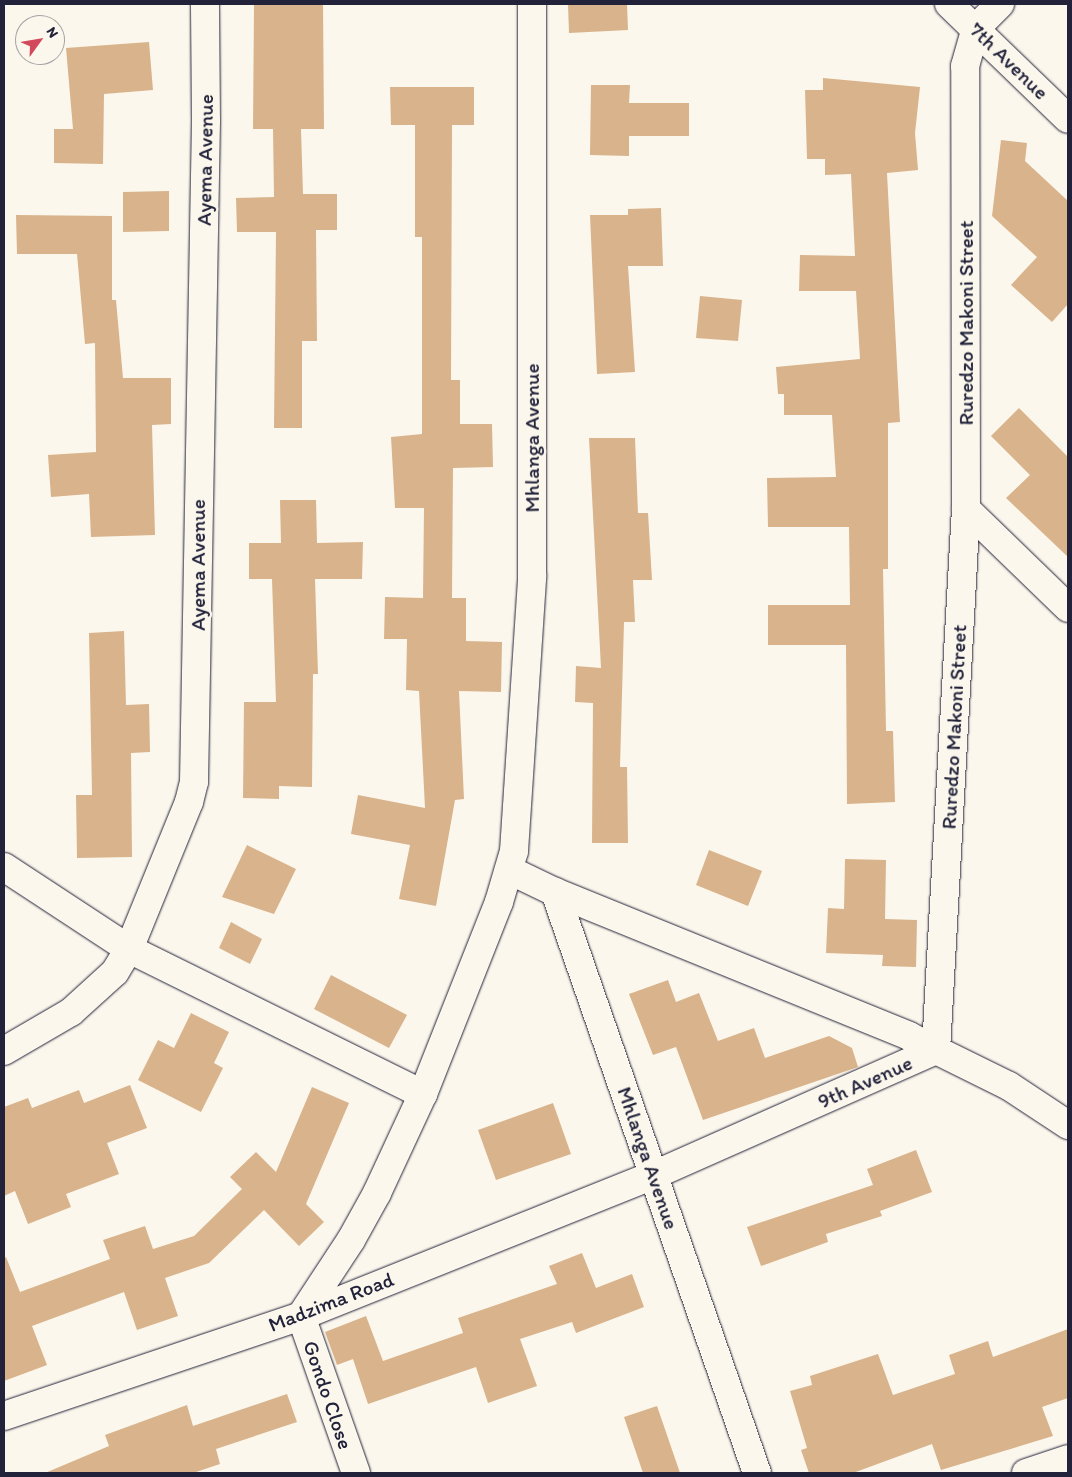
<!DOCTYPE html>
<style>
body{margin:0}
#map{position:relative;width:1072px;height:1477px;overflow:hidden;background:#fbf7ec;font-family:Itim,sans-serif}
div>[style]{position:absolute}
.building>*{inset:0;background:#d9b38b}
.roads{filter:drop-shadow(0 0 1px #22223b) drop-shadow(0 0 1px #22223b)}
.minor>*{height:28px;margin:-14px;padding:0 14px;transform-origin:14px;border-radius:14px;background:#fbf7ec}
span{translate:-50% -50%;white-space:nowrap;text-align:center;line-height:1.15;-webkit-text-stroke:4.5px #fbf7ec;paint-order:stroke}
.street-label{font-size:21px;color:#22223b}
.frame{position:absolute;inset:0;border:5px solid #22223b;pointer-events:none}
.north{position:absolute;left:15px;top:15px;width:50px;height:50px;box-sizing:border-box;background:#fbf7ec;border:1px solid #a4a2a5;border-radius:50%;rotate:58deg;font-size:14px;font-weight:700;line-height:20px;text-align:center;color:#22223b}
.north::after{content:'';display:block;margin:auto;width:18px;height:22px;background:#d1495b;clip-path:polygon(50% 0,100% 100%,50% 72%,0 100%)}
</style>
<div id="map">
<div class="building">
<div style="clip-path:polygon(254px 4px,323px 4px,324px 129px,301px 129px,303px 194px,337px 194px,337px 230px,316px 230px,317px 341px,302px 341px,302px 428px,274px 428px,276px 232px,237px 232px,236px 198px,274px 197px,273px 129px,253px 129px)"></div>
<div style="clip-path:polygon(568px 4px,627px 4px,628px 30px,569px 33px)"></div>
<div style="clip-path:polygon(149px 42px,153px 90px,104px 94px,103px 164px,54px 163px,54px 129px,73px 129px,66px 48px)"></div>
<div style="clip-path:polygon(823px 78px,920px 87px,915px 133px,918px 170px,887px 173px,900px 422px,888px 423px,888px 569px,883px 569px,886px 731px,893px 731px,895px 802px,847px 804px,846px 645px,768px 645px,768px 605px,850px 605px,849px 527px,768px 527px,767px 478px,836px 477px,832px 415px,784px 415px,784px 394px,778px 394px,776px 367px,860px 359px,856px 291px,799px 291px,800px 255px,855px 256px,851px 174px,825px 175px,825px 159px,807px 159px,805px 90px,823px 90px)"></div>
<div style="clip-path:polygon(591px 85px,630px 85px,629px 103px,689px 103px,689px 136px,629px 136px,629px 156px,590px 155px)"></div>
<div style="clip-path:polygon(390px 87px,474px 87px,474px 125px,452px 125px,451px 380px,460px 380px,460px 424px,492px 424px,493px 467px,453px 468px,452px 598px,466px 598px,466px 641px,502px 642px,501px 692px,459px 691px,464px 799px,455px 800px,436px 906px,399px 899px,410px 845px,351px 834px,358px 795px,425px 808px,419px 691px,406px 690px,407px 639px,384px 639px,385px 597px,423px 598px,424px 508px,395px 508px,391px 437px,422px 434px,422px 237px,415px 237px,415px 125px,391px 125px)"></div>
<div style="clip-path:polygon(1001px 140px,1027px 143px,1025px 161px,1068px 201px,1068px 304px,1052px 322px,1011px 285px,1037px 257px,992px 216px)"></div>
<div style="clip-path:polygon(169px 191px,169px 231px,123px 232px,123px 192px)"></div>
<div style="clip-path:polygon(661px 208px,663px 266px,628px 266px,635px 372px,597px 374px,590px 215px,628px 215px,628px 209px)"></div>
<div style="clip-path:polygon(16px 215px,112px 216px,112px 300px,116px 300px,123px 378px,171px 378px,171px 424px,152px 425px,155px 535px,91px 537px,89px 494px,51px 497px,48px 455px,96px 452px,95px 343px,85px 344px,77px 254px,17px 254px)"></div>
<div style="clip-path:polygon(700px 296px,742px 300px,738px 341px,696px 338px)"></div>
<div style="clip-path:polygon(1019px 408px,1068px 457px,1068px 557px,1006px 498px,1030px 475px,991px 436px)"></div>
<div style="clip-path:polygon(589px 438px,635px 438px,638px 513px,648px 513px,652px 580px,633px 580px,635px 622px,624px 622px,620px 767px,627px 767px,628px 843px,592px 843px,593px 703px,575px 702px,576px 666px,601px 668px)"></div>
<div style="clip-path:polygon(280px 500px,316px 500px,317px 543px,363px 542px,362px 579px,315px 579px,318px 674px,313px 674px,312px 787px,279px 786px,279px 799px,243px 798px,244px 702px,276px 702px,272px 579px,249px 579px,249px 543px,281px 543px)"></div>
<div style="clip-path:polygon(124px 631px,126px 705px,149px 704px,150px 752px,131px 753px,132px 857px,77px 858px,76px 795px,92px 795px,89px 633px)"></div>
<div style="clip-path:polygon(247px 845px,296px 869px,274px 914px,222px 897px)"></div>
<div style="clip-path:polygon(709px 850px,762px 871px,748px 906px,696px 885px)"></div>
<div style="clip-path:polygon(845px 859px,886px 860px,885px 919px,917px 920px,916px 967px,882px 966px,883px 955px,826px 953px,828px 908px,844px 909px)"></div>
<div style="clip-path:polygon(231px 922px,262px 939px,250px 964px,219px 948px)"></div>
<div style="clip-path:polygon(331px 975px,407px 1015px,389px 1048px,314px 1009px)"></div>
<div style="clip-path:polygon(668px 980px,676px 1002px,699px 993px,718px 1041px,754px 1028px,765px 1058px,829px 1036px,852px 1048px,858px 1067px,703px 1120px,676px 1047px,653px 1055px,629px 994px)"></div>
<div style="clip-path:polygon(191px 1013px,229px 1032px,214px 1063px,223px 1068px,201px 1112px,138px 1080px,158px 1040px,174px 1048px)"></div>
<div style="clip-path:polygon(130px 1085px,147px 1128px,107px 1143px,119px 1174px,66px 1194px,71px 1207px,28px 1224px,15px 1191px,4px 1196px,4px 1107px,28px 1098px,32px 1108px,79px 1090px,84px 1103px)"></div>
<div style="clip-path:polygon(312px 1087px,349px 1103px,306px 1204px,324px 1222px,299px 1246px,264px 1210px,209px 1263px,165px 1278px,178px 1316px,137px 1330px,124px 1292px,32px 1326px,47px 1365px,4px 1381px,4px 1258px,6px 1257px,20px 1292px,110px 1259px,103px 1240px,145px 1226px,153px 1249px,194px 1236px,242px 1189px,230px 1177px,256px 1152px,276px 1172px)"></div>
<div style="clip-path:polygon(553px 1103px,571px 1154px,496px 1180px,478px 1130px)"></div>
<div style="clip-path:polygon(916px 1150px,932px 1192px,880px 1211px,882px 1216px,826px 1234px,828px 1242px,761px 1266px,747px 1227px,873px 1185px,867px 1169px)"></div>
<div style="clip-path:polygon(582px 1253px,596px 1288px,632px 1274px,644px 1307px,576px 1333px,572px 1322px,520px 1339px,537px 1386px,488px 1403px,476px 1367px,368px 1404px,353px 1359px,337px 1365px,325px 1332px,366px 1316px,383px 1361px,463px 1333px,458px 1318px,557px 1284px,549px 1266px)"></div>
<div style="clip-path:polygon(1068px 1329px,1068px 1398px,1042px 1407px,1053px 1436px,941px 1470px,932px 1444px,853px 1473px,809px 1473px,801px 1450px,807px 1448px,790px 1391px,812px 1385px,810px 1376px,878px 1354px,893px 1395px,955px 1374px,949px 1355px,988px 1341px,993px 1357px)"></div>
<div style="clip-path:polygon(287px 1394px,297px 1422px,216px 1449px,220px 1464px,193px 1473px,45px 1473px,109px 1446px,105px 1435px,187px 1405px,193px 1426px)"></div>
<div style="clip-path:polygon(657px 1406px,680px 1473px,643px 1473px,624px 1417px)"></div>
</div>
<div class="roads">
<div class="minor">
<div style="left:949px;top:4px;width:165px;rotate:44deg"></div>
<div style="left:966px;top:509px;width:142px;rotate:44.1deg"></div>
<div style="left:4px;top:867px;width:149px;rotate:33.3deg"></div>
<div style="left:129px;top:949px;width:328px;rotate:26.3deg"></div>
<div style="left:509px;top:870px;width:51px;rotate:25.6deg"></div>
<div style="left:555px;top:892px;width:615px;rotate:70.83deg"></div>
<div style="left:555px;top:892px;width:382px;rotate:22.1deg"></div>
<div style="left:909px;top:1036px;width:30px;rotate:27deg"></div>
<div style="left:936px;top:1050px;width:542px;rotate:-86.83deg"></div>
<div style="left:966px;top:509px;width:443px;rotate:-90.1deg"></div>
<div style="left:965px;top:66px;width:40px;rotate:-74deg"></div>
<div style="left:976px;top:28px;width:34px;rotate:-45deg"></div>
<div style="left:4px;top:1051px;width:78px;rotate:-30.2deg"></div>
<div style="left:71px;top:1012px;width:59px;rotate:-42.3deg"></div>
<div style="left:115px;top:972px;width:27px;rotate:-59deg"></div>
<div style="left:129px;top:949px;width:159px;rotate:-67.8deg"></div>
<div style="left:189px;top:802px;width:21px;rotate:-76deg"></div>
<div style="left:194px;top:782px;width:661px;rotate:-88.96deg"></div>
<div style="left:206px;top:121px;width:117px;rotate:-90.5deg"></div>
<div style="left:4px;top:1416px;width:313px;rotate:-18.6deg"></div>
<div style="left:301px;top:1316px;width:380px;rotate:-21.8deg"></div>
<div style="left:654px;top:1175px;width:308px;rotate:-23.9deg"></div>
<div style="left:936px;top:1050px;width:81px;rotate:26.3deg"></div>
<div style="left:1009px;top:1086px;width:71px;rotate:33.5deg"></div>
<div style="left:356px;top:1473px;width:166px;rotate:-109.3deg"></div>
<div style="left:301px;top:1316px;width:91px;rotate:-56.7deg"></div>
<div style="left:351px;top:1240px;width:54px;rotate:-61deg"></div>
<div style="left:377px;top:1193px;width:109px;rotate:-65.1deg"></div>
<div style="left:423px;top:1094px;width:206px;rotate:-68.4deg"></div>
<div style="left:499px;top:902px;width:53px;rotate:-73.6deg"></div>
<div style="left:514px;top:851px;width:275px;rotate:-86.2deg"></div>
<div style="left:532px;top:577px;width:573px;rotate:-90deg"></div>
<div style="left:1026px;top:1473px;width:44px;rotate:-18.4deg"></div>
</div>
</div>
<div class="street-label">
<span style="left:1009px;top:61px;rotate:44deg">7th Avenue</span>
<span style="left:205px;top:160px;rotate:-89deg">Ayema Avenue</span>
<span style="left:966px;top:323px;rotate:-90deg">Ruredzo Makoni Street</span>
<span style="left:532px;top:438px;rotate:-90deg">Mhlanga Avenue</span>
<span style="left:198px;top:565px;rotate:-90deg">Ayema Avenue</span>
<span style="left:954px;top:727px;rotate:-87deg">Ruredzo Makoni Street</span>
<span style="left:865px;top:1082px;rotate:-24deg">9th Avenue</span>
<span style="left:648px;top:1158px;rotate:71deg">Mhlanga Avenue</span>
<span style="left:331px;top:1302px;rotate:-21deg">Madzima Road</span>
<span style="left:328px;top:1395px;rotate:71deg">Gondo Close</span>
</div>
<div class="frame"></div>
<div class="north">N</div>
</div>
